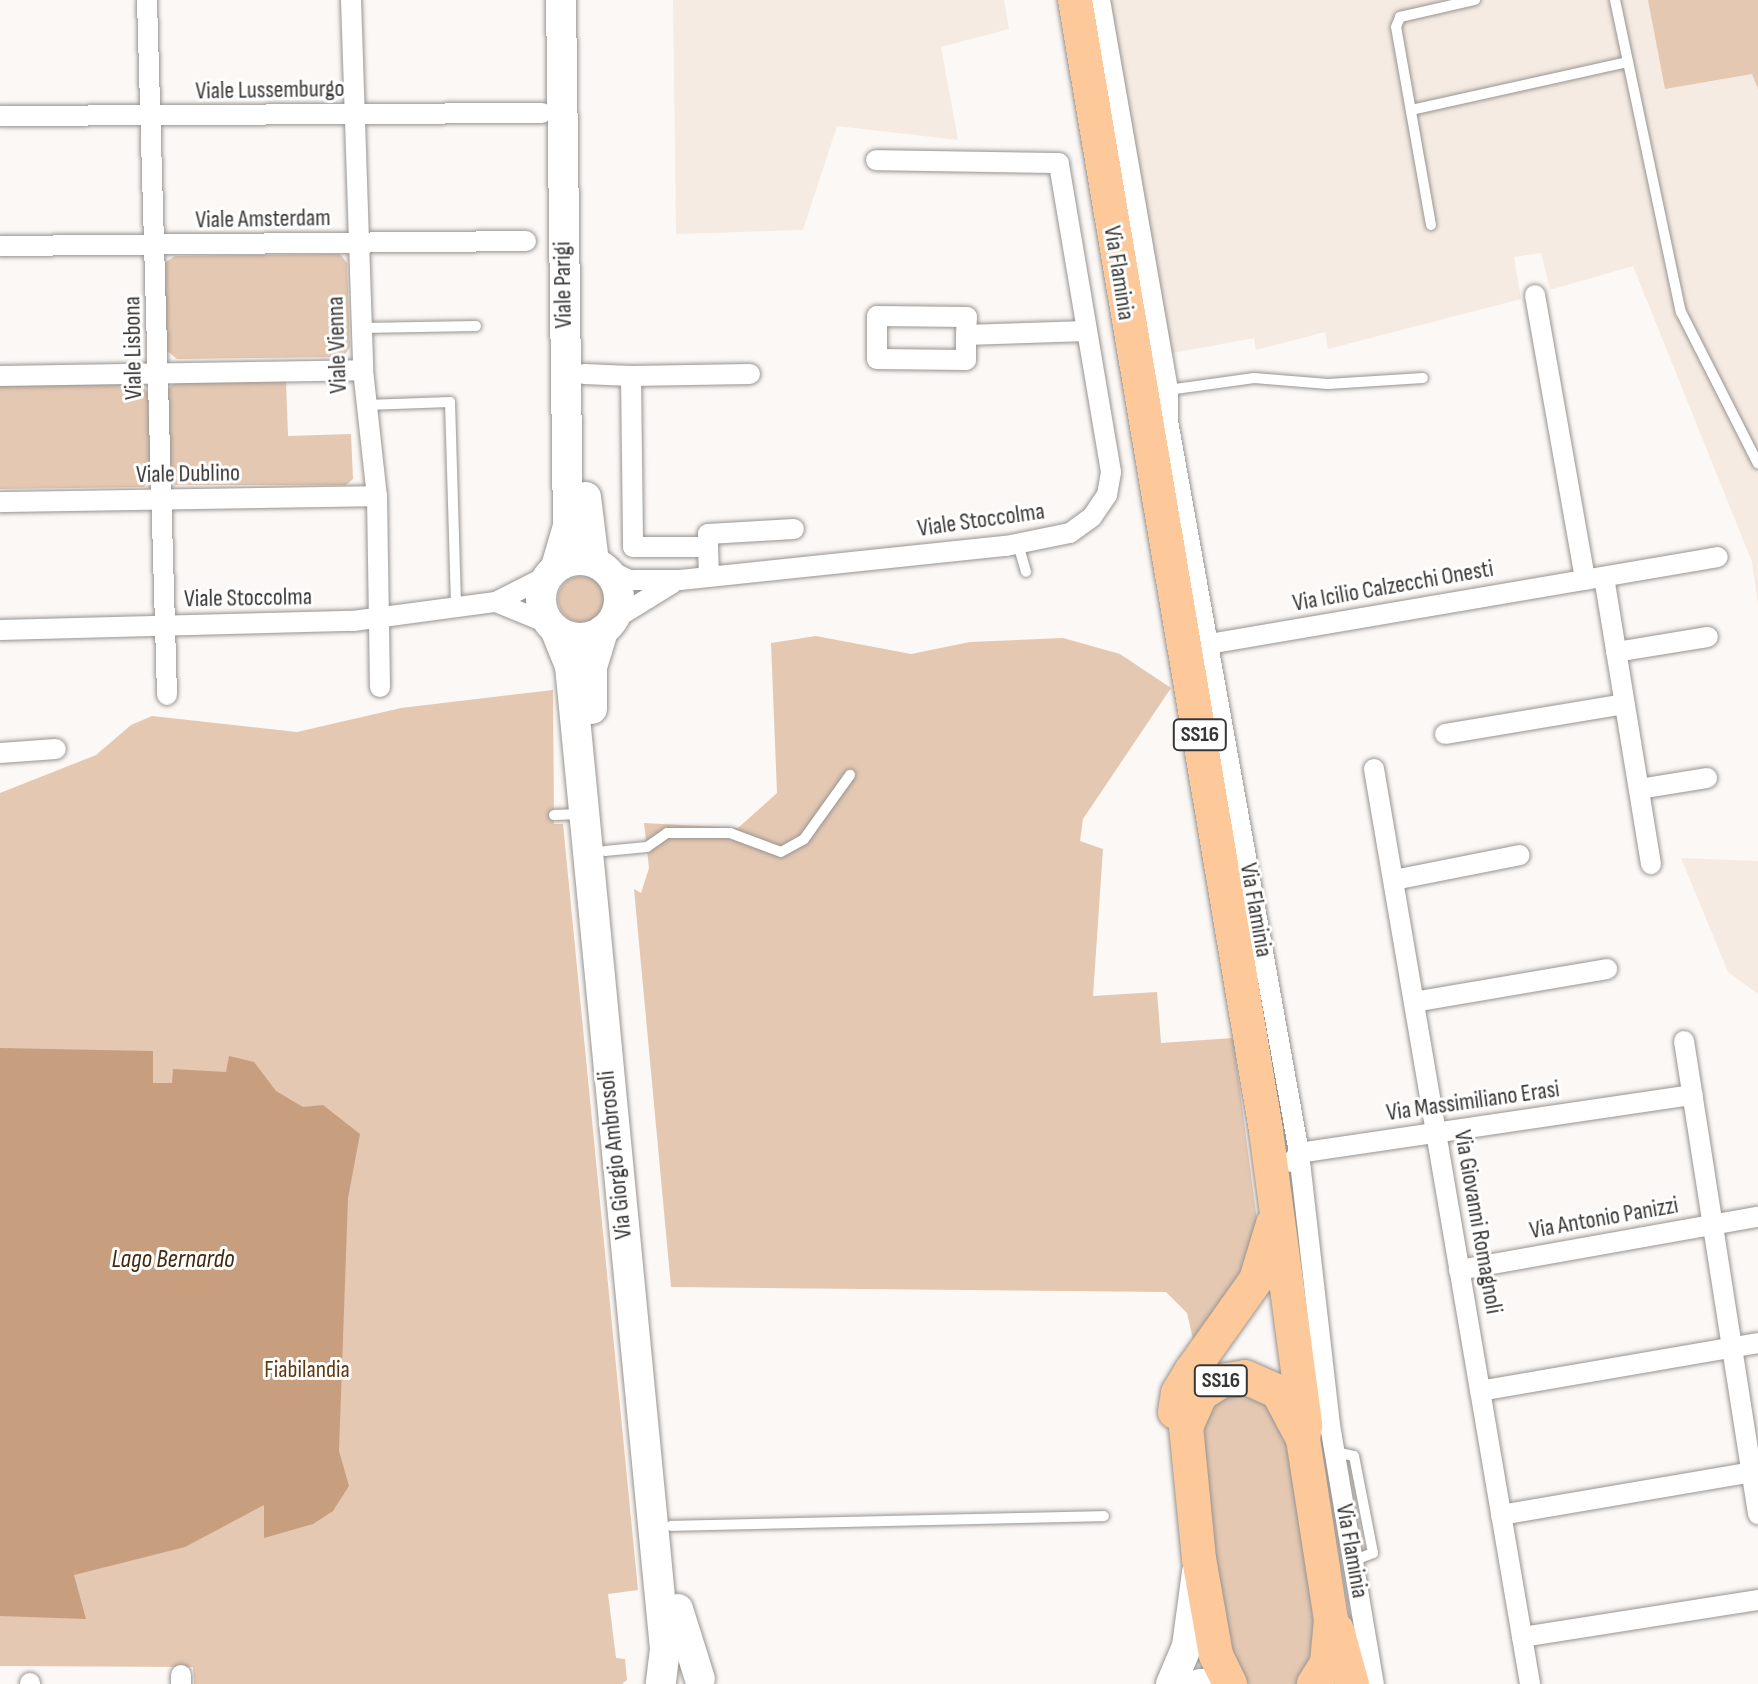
<!DOCTYPE html>
<style>
body{margin:0}
#map{position:relative;width:1758px;height:1684px;overflow:hidden;background:#fcf8f5;font-family:"Sofia Sans Condensed",sans-serif}
div>[style]{position:absolute}
.built>*{inset:0;background:#f5ebe2}
.green>*{inset:0;background:#e4c8b2}
.round{border-radius:50%}
.water>*{inset:0;background:#c79f7f}
.roads{filter:drop-shadow(0 0 2px #989491) drop-shadow(0 0 2px #989491)}
.lane>*{height:10px;margin:-5px;padding:0 5px;transform-origin:5px;border-radius:5px;background:#fff}
.street>*{height:20px;margin:-10px;padding:0 10px;transform-origin:10px;border-radius:10px;background:#fff}
.secondary>*{height:30px;margin:-15px;padding:0 15px;transform-origin:15px;border-radius:15px;background:#fff}
.secondary>.ring{margin:-15px;padding:0;box-sizing:content-box;background:none;border:30px solid #fff;border-radius:50%}
.primary>*{height:34px;margin:-17px;padding:0 17px;transform-origin:17px;border-radius:17px;background:#fdc99a}
span{translate:-50% -50%;white-space:nowrap;text-align:center;line-height:1.15;-webkit-text-stroke:6px #fff;paint-order:stroke}
.shield-label span{padding:2px 6px;background:#fff;border:2px solid;border-radius:6px;-webkit-text-stroke-width:0}
.shield-label{font-size:22px;color:#393736;font-weight:700}
.street-label{font-size:24px;color:#393736}
.park-label{font-size:24px;color:#603812}
.water-label{font-size:26px;color:#44280e;font-style:italic}
</style>
<div id="map">
<div class="built">
<div style="clip-path:polygon(673px 0,1004px 0,1009px 29px,941px 47px,958px 140px,837px 126px,803px 230px,676px 234px)"></div>
<div style="clip-path:polygon(1106px 0,1758px 0,1758px 606px,1752px 562px,1633px 266px,1550px 290px,1541px 253px,1514px 257px,1521px 299px,1328px 349px,1325px 332px,1256px 350px,1254px 338px,1168px 354px)"></div>
<div style="clip-path:polygon(1681px 858px,1758px 861px,1758px 994px,1728px 972px)"></div>
</div>
<div class="green">
<div style="clip-path:polygon(1648px 0,1758px 0,1758px 89px,1752px 74px,1665px 89px)"></div>
<div style="clip-path:polygon(340px 254px,347px 263px,350px 347px,343px 357px,177px 359px,165px 349px,164px 263px,175px 256px)"></div>
<div style="clip-path:polygon(286px 381px,288px 436px,351px 434px,353px 479px,346px 485px,175px 485px,167px 476px,167px 390px,176px 382px)"></div>
<div style="clip-path:polygon(141px 384px,148px 393px,151px 477px,144px 487px,0 489px,0 385px)"></div>
<div class="round" style="left:558px;top:576px;width:46px;height:46px"></div>
<div style="clip-path:polygon(816px 636px,911px 654px,970px 642px,1063px 638px,1120px 654px,1171px 688px,1083px 819px,1080px 841px,1103px 849px,1093px 996px,1157px 992px,1161px 1043px,1233px 1038px,1259px 1235px,1253px 1259px,1195px 1348px,1187px 1313px,1166px 1292px,671px 1287px,634px 889px,641px 893px,649px 868px,644px 823px,738px 828px,777px 793px,771px 643px)"></div>
<div style="clip-path:polygon(553px 690px,554px 824px,563px 824px,638px 1590px,608px 1594px,616px 1658px,625px 1659px,627px 1680px,622px 1684px,194px 1684px,193px 1667px,0 1666px,0 793px,96px 755px,131px 725px,152px 716px,297px 732px,401px 708px)"></div>
<div style="clip-path:polygon(1251px 1388px,1284px 1416px,1320px 1646px,1300px 1684px,1249px 1684px,1234px 1668px,1195px 1440px,1209px 1400px)"></div>
</div>
<div class="water">
<div style="clip-path:polygon(0 1048px,153px 1051px,153px 1083px,172px 1083px,173px 1069px,226px 1072px,229px 1056px,254px 1062px,276px 1091px,303px 1107px,323px 1105px,360px 1134px,348px 1198px,339px 1451px,349px 1486px,333px 1511px,313px 1524px,264px 1538px,264px 1505px,185px 1547px,74px 1575px,86px 1619px,0 1616px)"></div>
</div>
<div class="roads">
<div class="lane">
<div style="left:1615px;top:0;width:319px;rotate:78.1deg"></div>
<div style="left:1681px;top:312px;width:170px;rotate:63.1deg"></div>
<div style="left:1411px;top:110px;width:222px;rotate:-12.5deg"></div>
<div style="left:1431px;top:225px;width:201px;rotate:-100deg"></div>
<div style="left:1396px;top:27px;width:11px;rotate:-68deg"></div>
<div style="left:1400px;top:17px;width:77px;rotate:-12.8deg"></div>
<div style="left:362px;top:328px;width:114px;rotate:-1deg"></div>
<div style="left:1168px;top:390px;width:87px;rotate:-7.9deg"></div>
<div style="left:1254px;top:378px;width:74px;rotate:4.6deg"></div>
<div style="left:1328px;top:384px;width:95px;rotate:-3.6deg"></div>
<div style="left:366px;top:405px;width:84px;rotate:-2deg"></div>
<div style="left:450px;top:402px;width:205px;rotate:88.3deg"></div>
<div style="left:1018px;top:544px;width:29px;rotate:74deg"></div>
<div style="left:554px;top:815px;width:26px;rotate:-2deg"></div>
<div style="left:605px;top:851px;width:42px;rotate:-5.4deg"></div>
<div style="left:647px;top:847px;width:24px;rotate:-35deg"></div>
<div style="left:667px;top:833px;width:63px"></div>
<div style="left:730px;top:833px;width:54px;rotate:20.4deg"></div>
<div style="left:781px;top:852px;width:26px;rotate:-29deg"></div>
<div style="left:804px;top:839px;width:79px;rotate:-54.3deg"></div>
<div style="left:1335px;top:1452px;width:19px;rotate:12deg"></div>
<div style="left:1354px;top:1456px;width:99px;rotate:78.9deg"></div>
<div style="left:1373px;top:1553px;width:19px;rotate:159deg"></div>
<div style="left:671px;top:1526px;width:433px;rotate:-1.3deg"></div>
</div>
<div class="street">
<div style="left:147px;top:0;width:695px;rotate:88.35deg"></div>
<div style="left:351px;top:0;width:370px;rotate:88.1deg"></div>
<div style="left:363px;top:370px;width:127px;rotate:83.7deg"></div>
<div style="left:377px;top:496px;width:191px;rotate:89.1deg"></div>
<div style="left:1100px;top:0;width:396px;rotate:80.1deg"></div>
<div style="left:1168px;top:390px;width:31px;rotate:90deg"></div>
<div style="left:1168px;top:421px;width:744px;rotate:79.85deg"></div>
<div style="left:1299px;top:1153px;width:274px;rotate:83.5deg"></div>
<div style="left:1330px;top:1425px;width:263px;rotate:80.4deg"></div>
<div style="left:0;top:116px;width:542px;rotate:-0.32deg"></div>
<div style="left:0;top:246px;width:526px;rotate:-0.54deg"></div>
<div style="left:1535px;top:295px;width:289px;rotate:80deg"></div>
<div style="left:966px;top:335px;width:18px;rotate:-87deg"></div>
<div style="left:967px;top:317px;width:90px;rotate:-179.4deg"></div>
<div style="left:877px;top:316px;width:43px;rotate:90deg"></div>
<div style="left:877px;top:359px;width:89px;rotate:0.6deg"></div>
<div style="left:966px;top:360px;width:25px;rotate:-90deg"></div>
<div style="left:966px;top:335px;width:121px;rotate:-1.9deg"></div>
<div style="left:584px;top:374px;width:47px;rotate:2.4deg"></div>
<div style="left:631px;top:376px;width:171px;rotate:89.3deg"></div>
<div style="left:633px;top:547px;width:75px"></div>
<div style="left:708px;top:547px;width:30px;rotate:88deg"></div>
<div style="left:0;top:376px;width:363px;rotate:-0.9deg"></div>
<div style="left:631px;top:376px;width:119px;rotate:-1deg"></div>
<div style="left:0;top:502px;width:377px;rotate:-0.9deg"></div>
<div style="left:708px;top:547px;width:13px;rotate:-90deg"></div>
<div style="left:708px;top:534px;width:86px;rotate:-3.3deg"></div>
<div style="left:606px;top:569px;width:26px;rotate:25deg"></div>
<div style="left:630px;top:580px;width:50px"></div>
<div style="left:680px;top:580px;width:328px;rotate:-6deg"></div>
<div style="left:1006px;top:546px;width:65px;rotate:-11.5deg"></div>
<div style="left:1070px;top:533px;width:27px;rotate:-36deg"></div>
<div style="left:1092px;top:517px;width:27px;rotate:-56deg"></div>
<div style="left:1107px;top:495px;width:23px;rotate:-80deg"></div>
<div style="left:1111px;top:472px;width:313px;rotate:-99.6deg"></div>
<div style="left:1059px;top:163px;width:183px;rotate:-179.1deg"></div>
<div style="left:1604px;top:577px;width:291px;rotate:80.7deg"></div>
<div style="left:496px;top:602px;width:58px;rotate:22.2deg"></div>
<div style="left:613px;top:620px;width:70px;rotate:-31.7deg"></div>
<div style="left:0;top:630px;width:353px;rotate:-1.5deg"></div>
<div style="left:353px;top:621px;width:144px;rotate:-7.6deg"></div>
<div style="left:496px;top:602px;width:59px;rotate:-27deg"></div>
<div style="left:1209px;top:644px;width:516px;rotate:-9.7deg"></div>
<div style="left:1616px;top:652px;width:93px;rotate:-9.3deg"></div>
<div style="left:1445px;top:734px;width:182px;rotate:-9.5deg"></div>
<div style="left:0;top:753px;width:56px;rotate:-4.1deg"></div>
<div style="left:1374px;top:769px;width:928px;rotate:80.32deg"></div>
<div style="left:1639px;top:789px;width:69px;rotate:-9.2deg"></div>
<div style="left:1394px;top:880px;width:128px;rotate:-11.2deg"></div>
<div style="left:1414px;top:1002px;width:196px;rotate:-9.7deg"></div>
<div style="left:1684px;top:1041px;width:479px;rotate:81.1deg"></div>
<div style="left:1292px;top:1162px;width:11px;rotate:-52deg"></div>
<div style="left:1299px;top:1153px;width:398px;rotate:-8.4deg"></div>
<div style="left:1459px;top:1270px;width:304px;rotate:-10.1deg"></div>
<div style="left:1480px;top:1391px;width:282px;rotate:-9.8deg"></div>
<div style="left:1501px;top:1515px;width:261px;rotate:-9.7deg"></div>
<div style="left:1522px;top:1637px;width:239px;rotate:-8.9deg"></div>
<div style="left:30px;top:1683px;width:1px;rotate:90deg"></div>
<div style="left:181px;top:1684px;width:9px;rotate:-90deg"></div>
</div>
<div class="secondary">
<div style="left:586px;top:497px;width:65px;rotate:83deg"></div>
<div class="ring" style="left:541px;top:560px;width:48px;height:48px"></div>
<div style="left:556px;top:567px;width:43px;rotate:-73.7deg"></div>
<div style="left:568px;top:526px;width:526px;rotate:-90.76deg"></div>
<div style="left:555px;top:629px;width:40px;rotate:68deg"></div>
<div style="left:570px;top:666px;width:988px;rotate:84.48deg"></div>
<div style="left:665px;top:1649px;width:35px;rotate:97deg"></div>
<div style="left:592px;top:709px;width:42px;rotate:-90deg"></div>
<div style="left:592px;top:667px;width:39px;rotate:-73deg"></div>
<div style="left:678px;top:1609px;width:73px;rotate:72.6deg"></div>
<div style="left:1171px;top:1684px;width:41px;rotate:-67.2deg"></div>
<div style="left:1187px;top:1646px;width:75px;rotate:-82.3deg"></div>
<div style="left:1200px;top:1684px;width:15px"></div>
</div>
<div class="primary">
<div style="left:1075px;top:0;width:1147px;rotate:80.41deg"></div>
<div style="left:1266px;top:1131px;width:297px;rotate:82.4deg"></div>
<div style="left:1305px;top:1425px;width:14px;rotate:98deg"></div>
<div style="left:1175px;top:1412px;width:19px;rotate:-81deg"></div>
<div style="left:1178px;top:1393px;width:27px;rotate:-59deg"></div>
<div style="left:1192px;top:1370px;width:110px;rotate:-54.6deg"></div>
<div style="left:1256px;top:1280px;width:59px;rotate:-73.1deg"></div>
<div style="left:1337px;top:1630px;width:56px;rotate:74.5deg"></div>
<div style="left:1230px;top:1684px;width:32px;rotate:-116deg"></div>
<div style="left:1216px;top:1655px;width:97px;rotate:-100deg"></div>
<div style="left:1199px;top:1559px;width:133px;rotate:-95.6deg"></div>
<div style="left:1186px;top:1427px;width:36px;rotate:-66deg"></div>
<div style="left:1201px;top:1394px;width:24px;rotate:-33deg"></div>
<div style="left:1221px;top:1381px;width:24px;rotate:-9deg"></div>
<div style="left:1245px;top:1377px;width:36px;rotate:24deg"></div>
<div style="left:1278px;top:1392px;width:53px;rotate:62deg"></div>
<div style="left:1303px;top:1439px;width:182px;rotate:81.2deg"></div>
<div style="left:1331px;top:1619px;width:44px;rotate:95.2deg"></div>
<div style="left:1327px;top:1663px;width:25px;rotate:122deg"></div>
</div>
</div>
<div class="shield-label">
<span style="left:1200px;top:735px">SS16</span>
<span style="left:1221px;top:1381px">SS16</span>
</div>
<div class="street-label">
<span style="left:270px;top:90px;rotate:-1deg">Viale Lussemburgo</span>
<span style="left:263px;top:219px;rotate:-1deg">Viale Amsterdam</span>
<span style="left:1119px;top:273px;rotate:81deg">Via Flaminia</span>
<span style="left:563px;top:285px;rotate:-91deg">Viale Parigi</span>
<span style="left:337px;top:345px;rotate:-92deg">Viale Vienna</span>
<span style="left:133px;top:348px;rotate:-91deg">Viale Lisbona</span>
<span style="left:188px;top:474px;rotate:-1deg">Viale Dublino</span>
<span style="left:981px;top:520px;rotate:-8deg">Viale Stoccolma</span>
<span style="left:1393px;top:586px;rotate:-10deg">Via Icilio Calzecchi Onesti</span>
<span style="left:248px;top:598px;rotate:-1deg">Viale Stoccolma</span>
<span style="left:1256px;top:910px;rotate:80deg">Via Flaminia</span>
<span style="left:1473px;top:1101px;rotate:-8deg">Via Massimiliano Erasi</span>
<span style="left:615px;top:1155px;rotate:-96deg">Via Giorgio Ambrosoli</span>
<span style="left:1604px;top:1218px;rotate:-10deg">Via Antonio Panizzi</span>
<span style="left:1478px;top:1222px;rotate:80deg">Via Giovanni Romagnoli</span>
<span style="left:1352px;top:1551px;rotate:80deg">Via Flaminia</span>
</div>
<div class="park-label">
<span style="left:307px;top:1370px">Fiabilandia</span>
</div>
<div class="water-label">
<span style="left:173px;top:1260px">Lago Bernardo</span>
</div>
</div>
